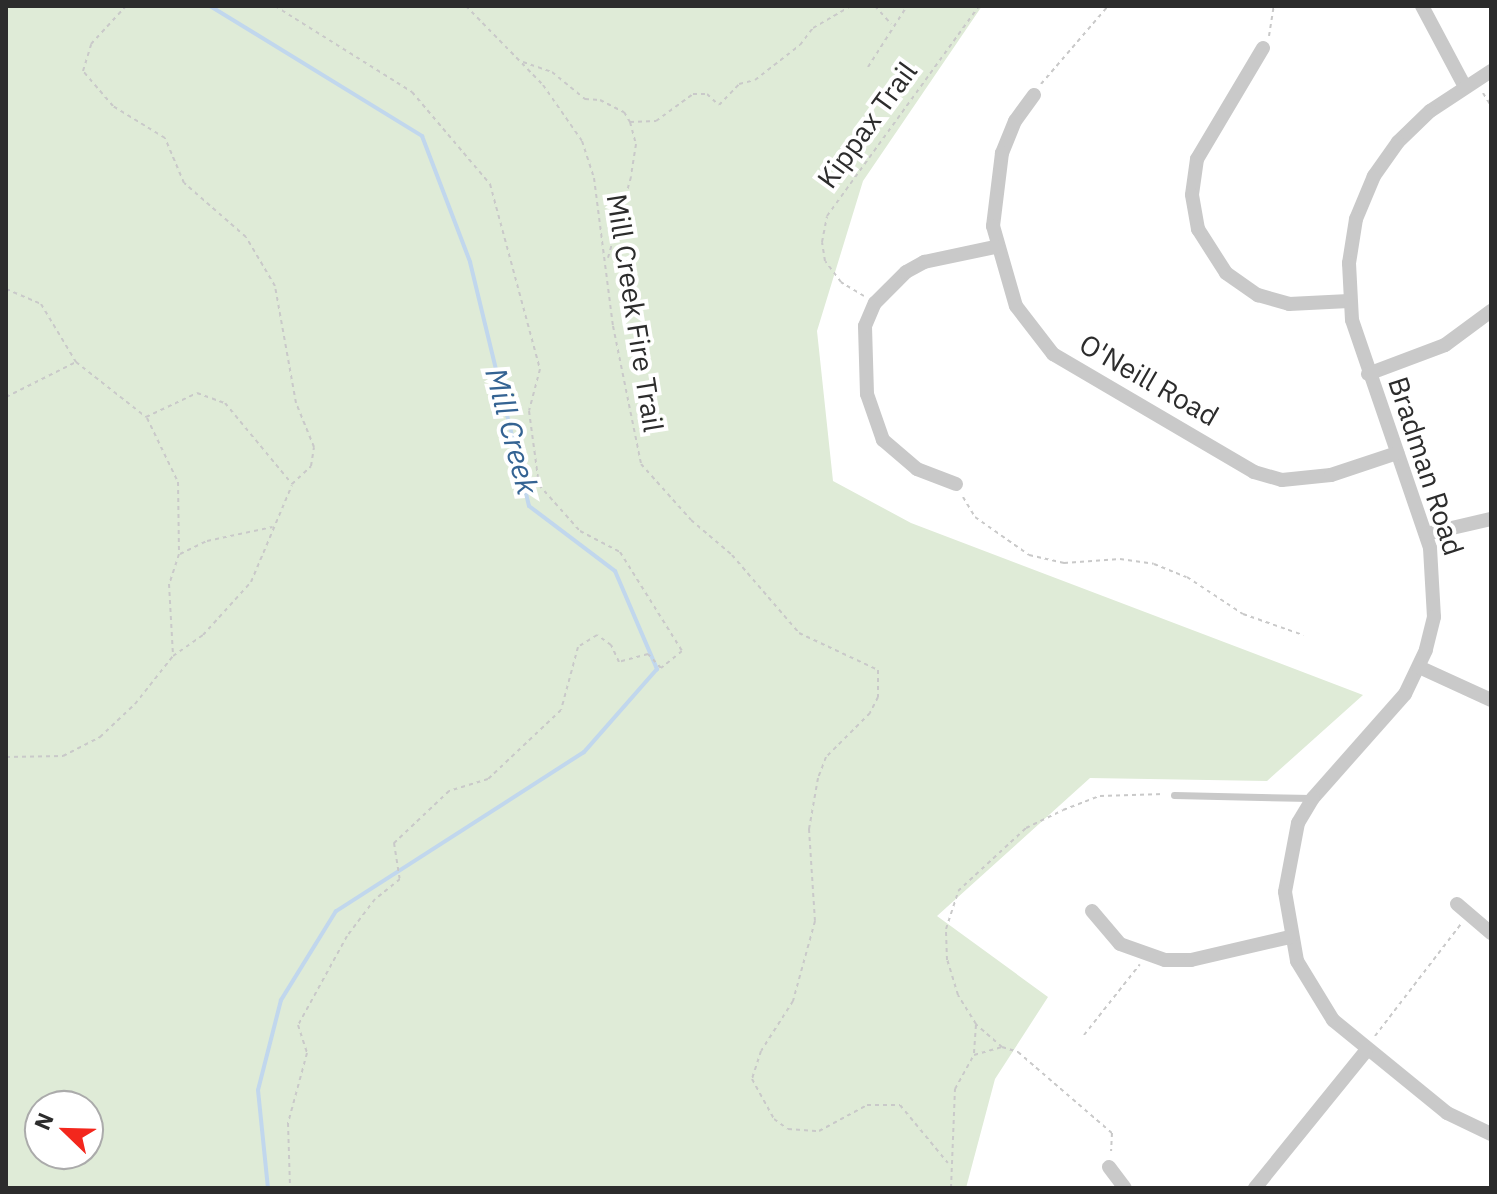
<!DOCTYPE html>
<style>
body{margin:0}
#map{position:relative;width:1497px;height:1194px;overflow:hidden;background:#fff;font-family:"IBM Plex Sans",sans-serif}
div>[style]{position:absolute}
.green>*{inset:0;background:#dfebd7}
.stream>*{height:4px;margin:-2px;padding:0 2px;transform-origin:2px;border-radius:2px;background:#c1d7ed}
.path>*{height:2px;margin-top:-1px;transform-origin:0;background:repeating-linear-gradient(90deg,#c9c9c9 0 4px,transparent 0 8px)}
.service>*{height:7px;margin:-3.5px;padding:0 3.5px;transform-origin:3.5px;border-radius:3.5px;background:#c9c9c9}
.minor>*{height:14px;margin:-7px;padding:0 7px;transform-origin:7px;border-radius:7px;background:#c9c9c9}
span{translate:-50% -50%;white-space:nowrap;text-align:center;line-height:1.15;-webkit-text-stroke:8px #fff;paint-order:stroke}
.street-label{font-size:28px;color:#2c2c2c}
.water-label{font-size:30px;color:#346393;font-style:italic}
.frame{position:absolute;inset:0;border:8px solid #2c2c2c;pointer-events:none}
.north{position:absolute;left:24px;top:1090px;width:80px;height:80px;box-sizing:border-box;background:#fff;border:2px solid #ababab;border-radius:50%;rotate:293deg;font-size:22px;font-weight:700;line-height:32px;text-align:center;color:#2c2c2c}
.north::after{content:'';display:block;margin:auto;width:28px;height:36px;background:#f3271d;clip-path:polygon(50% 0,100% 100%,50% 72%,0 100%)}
</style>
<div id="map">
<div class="green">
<div style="clip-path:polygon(evenodd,6px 6px,982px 6px,863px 181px,817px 331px,833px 481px,911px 523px,1363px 695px,1267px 781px,1090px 778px,937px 916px,1048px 997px,995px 1079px,966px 1188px,6px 1188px,6px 6px,40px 1106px,88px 1106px,88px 1154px,40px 1154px,40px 1106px)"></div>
</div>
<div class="stream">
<div style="left:210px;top:6px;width:249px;rotate:31.5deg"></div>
<div style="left:422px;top:136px;width:135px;rotate:69.1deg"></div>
<div style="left:470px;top:262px;width:251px;rotate:76.4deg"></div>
<div style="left:529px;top:506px;width:108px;rotate:37.1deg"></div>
<div style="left:615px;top:571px;width:107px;rotate:66.8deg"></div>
<div style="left:657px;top:669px;width:111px;rotate:131.3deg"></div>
<div style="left:584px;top:752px;width:295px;rotate:147.3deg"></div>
<div style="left:336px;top:911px;width:105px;rotate:121.7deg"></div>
<div style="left:281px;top:1000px;width:93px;rotate:104.3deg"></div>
<div style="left:258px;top:1090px;width:99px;rotate:84.2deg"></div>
</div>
<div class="path">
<div style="left:275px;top:6px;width:162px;rotate:32.1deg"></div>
<div style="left:412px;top:92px;width:121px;rotate:49.7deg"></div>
<div style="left:490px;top:184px;width:192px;rotate:74.9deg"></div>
<div style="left:540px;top:369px;width:43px;rotate:104.7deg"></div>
<div style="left:529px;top:411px;width:75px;rotate:82.3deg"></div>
<div style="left:539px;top:485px;width:62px;rotate:48.3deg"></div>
<div style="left:580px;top:531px;width:45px;rotate:27.7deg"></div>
<div style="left:620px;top:552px;width:117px;rotate:57.9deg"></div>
<div style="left:682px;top:651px;width:27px;rotate:141deg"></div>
<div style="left:661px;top:668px;width:19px;rotate:-133deg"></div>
<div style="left:648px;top:654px;width:30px;rotate:165deg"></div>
<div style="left:619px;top:662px;width:19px;rotate:-115deg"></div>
<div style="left:611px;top:645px;width:17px;rotate:-144deg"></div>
<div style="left:597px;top:635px;width:22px;rotate:148deg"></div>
<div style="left:578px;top:647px;width:65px;rotate:105.1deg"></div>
<div style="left:561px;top:710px;width:100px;rotate:136.6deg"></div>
<div style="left:488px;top:779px;width:41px;rotate:162.9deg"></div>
<div style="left:449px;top:791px;width:76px;rotate:136.6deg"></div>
<div style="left:394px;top:843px;width:36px;rotate:81deg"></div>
<div style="left:400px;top:879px;width:32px;rotate:141deg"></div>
<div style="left:375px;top:899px;width:46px;rotate:127.1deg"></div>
<div style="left:347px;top:936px;width:102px;rotate:118.8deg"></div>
<div style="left:298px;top:1025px;width:29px;rotate:72deg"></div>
<div style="left:307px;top:1053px;width:73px;rotate:105.2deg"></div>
<div style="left:288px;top:1123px;width:65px;rotate:88.2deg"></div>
<div style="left:466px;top:6px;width:110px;rotate:45.7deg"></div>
<div style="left:543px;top:85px;width:68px;rotate:55.1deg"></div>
<div style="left:582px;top:141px;width:39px;rotate:72deg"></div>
<div style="left:594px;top:178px;width:149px;rotate:82.7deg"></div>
<div style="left:613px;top:326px;width:141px;rotate:78.5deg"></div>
<div style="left:641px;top:464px;width:75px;rotate:48.2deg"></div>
<div style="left:691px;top:520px;width:54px;rotate:40.5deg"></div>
<div style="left:732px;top:555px;width:103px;rotate:49.3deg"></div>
<div style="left:799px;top:633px;width:87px;rotate:25.1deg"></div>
<div style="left:878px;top:670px;width:27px;rotate:90deg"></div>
<div style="left:878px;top:697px;width:18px;rotate:117deg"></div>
<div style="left:870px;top:713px;width:62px;rotate:135deg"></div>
<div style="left:826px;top:757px;width:22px;rotate:111deg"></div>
<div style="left:818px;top:778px;width:52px;rotate:100deg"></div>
<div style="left:809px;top:829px;width:92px;rotate:86.3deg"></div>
<div style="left:815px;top:921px;width:83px;rotate:105.4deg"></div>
<div style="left:793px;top:1001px;width:59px;rotate:122.6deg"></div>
<div style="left:761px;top:1051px;width:29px;rotate:108deg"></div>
<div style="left:752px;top:1079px;width:46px;rotate:61.2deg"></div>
<div style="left:774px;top:1119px;width:17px;rotate:36deg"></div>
<div style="left:788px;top:1129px;width:31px;rotate:4deg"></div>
<div style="left:819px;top:1131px;width:55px;rotate:-28.4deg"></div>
<div style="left:867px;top:1105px;width:33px"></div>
<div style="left:900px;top:1105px;width:75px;rotate:50.4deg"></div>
<div style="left:875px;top:6px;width:24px;rotate:48deg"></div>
<div style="left:1269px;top:36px;width:30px;rotate:-81deg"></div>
<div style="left:523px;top:62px;width:31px;rotate:19deg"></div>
<div style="left:552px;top:72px;width:43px;rotate:39.3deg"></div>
<div style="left:585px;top:99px;width:15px;rotate:4deg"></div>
<div style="left:600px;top:100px;width:27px;rotate:27deg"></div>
<div style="left:624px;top:112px;width:12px;rotate:59deg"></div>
<div style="left:630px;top:122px;width:23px;rotate:75deg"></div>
<div style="left:636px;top:144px;width:33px;rotate:99deg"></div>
<div style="left:631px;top:177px;width:84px;rotate:105.9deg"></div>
<div style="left:868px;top:67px;width:72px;rotate:-57.4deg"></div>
<div style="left:1041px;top:84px;width:103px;rotate:-49.3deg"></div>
<div style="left:1483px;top:93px;width:15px;rotate:58deg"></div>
<div style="left:630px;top:122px;width:26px;rotate:-2deg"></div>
<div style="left:656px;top:121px;width:46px;rotate:-36.1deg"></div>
<div style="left:693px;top:94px;width:14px"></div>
<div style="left:707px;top:94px;width:16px;rotate:43deg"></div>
<div style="left:719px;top:105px;width:29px;rotate:-46deg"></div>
<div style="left:739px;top:84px;width:16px;rotate:-14deg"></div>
<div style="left:755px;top:80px;width:57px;rotate:-37.9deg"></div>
<div style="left:800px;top:45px;width:21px;rotate:-53deg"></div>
<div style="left:813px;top:28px;width:44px;rotate:-30.1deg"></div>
<div style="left:6px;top:289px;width:38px;rotate:23deg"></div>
<div style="left:41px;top:304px;width:68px;rotate:58.9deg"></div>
<div style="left:76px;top:362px;width:89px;rotate:38.2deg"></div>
<div style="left:146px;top:417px;width:56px;rotate:-25.2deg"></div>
<div style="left:197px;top:393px;width:30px;rotate:20deg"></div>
<div style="left:225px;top:403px;width:105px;rotate:50.4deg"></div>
<div style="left:292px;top:484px;width:26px;rotate:-43deg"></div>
<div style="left:311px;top:466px;width:19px;rotate:-81deg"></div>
<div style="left:314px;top:447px;width:48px;rotate:-112.2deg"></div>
<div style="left:296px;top:403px;width:119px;rotate:-100.2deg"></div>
<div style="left:275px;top:286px;width:57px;rotate:-120.6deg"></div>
<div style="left:246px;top:237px;width:82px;rotate:-138.9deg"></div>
<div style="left:184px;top:183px;width:49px;rotate:-112.9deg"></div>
<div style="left:165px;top:138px;width:61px;rotate:-148.4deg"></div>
<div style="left:113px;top:106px;width:46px;rotate:-130.6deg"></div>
<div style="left:83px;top:71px;width:28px;rotate:-73deg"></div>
<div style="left:91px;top:44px;width:52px;rotate:-47.4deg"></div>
<div style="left:864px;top:296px;width:27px;rotate:-149deg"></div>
<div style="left:841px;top:282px;width:26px;rotate:-127deg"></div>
<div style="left:825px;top:261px;width:19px;rotate:-99deg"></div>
<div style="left:822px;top:242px;width:26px;rotate:-79deg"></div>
<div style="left:827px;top:216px;width:259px;rotate:-54.1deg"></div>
<div style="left:6px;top:397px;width:78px;rotate:-26.6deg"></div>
<div style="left:147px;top:418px;width:71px;rotate:64.2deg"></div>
<div style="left:178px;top:482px;width:72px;rotate:89.2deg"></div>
<div style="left:179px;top:554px;width:32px;rotate:108deg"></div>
<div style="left:169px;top:584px;width:71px;rotate:86.8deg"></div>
<div style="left:963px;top:497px;width:23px;rotate:59deg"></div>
<div style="left:975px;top:517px;width:66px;rotate:35.1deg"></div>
<div style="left:1029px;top:555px;width:36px;rotate:13deg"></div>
<div style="left:1064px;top:563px;width:56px;rotate:-4.1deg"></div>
<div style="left:1120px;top:559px;width:34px;rotate:8deg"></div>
<div style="left:1154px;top:564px;width:35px;rotate:22deg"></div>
<div style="left:1187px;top:577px;width:67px;rotate:33.5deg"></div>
<div style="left:1243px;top:614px;width:64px;rotate:19.3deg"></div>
<div style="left:180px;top:554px;width:30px;rotate:-26deg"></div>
<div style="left:207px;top:541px;width:67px;rotate:-12deg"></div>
<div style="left:6px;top:757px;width:57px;rotate:-1deg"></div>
<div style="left:63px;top:756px;width:42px;rotate:-27.2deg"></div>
<div style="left:100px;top:737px;width:48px;rotate:-43.3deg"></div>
<div style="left:135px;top:704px;width:61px;rotate:-51.6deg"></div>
<div style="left:173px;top:656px;width:37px;rotate:-35deg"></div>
<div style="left:203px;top:635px;width:72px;rotate:-47.8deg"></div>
<div style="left:251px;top:582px;width:105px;rotate:-67.1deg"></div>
<div style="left:1084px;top:1035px;width:90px;rotate:-51.7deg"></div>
<div style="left:1375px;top:1036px;width:141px;rotate:-52.5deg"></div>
<div style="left:1002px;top:1047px;width:35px;rotate:-139deg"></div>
<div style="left:976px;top:1024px;width:34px;rotate:-122deg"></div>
<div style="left:958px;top:995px;width:37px;rotate:-107deg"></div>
<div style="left:947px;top:960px;width:31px;rotate:-92deg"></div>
<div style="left:946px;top:929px;width:40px;rotate:-72deg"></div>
<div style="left:958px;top:891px;width:93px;rotate:-42.8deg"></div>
<div style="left:1026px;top:828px;width:41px;rotate:-25.9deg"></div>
<div style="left:1063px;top:810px;width:40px;rotate:-21deg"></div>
<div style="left:1100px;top:796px;width:64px;rotate:-1.8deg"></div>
<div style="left:974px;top:1053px;width:29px;rotate:-86deg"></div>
<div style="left:951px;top:1188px;width:99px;rotate:-87.7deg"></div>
<div style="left:955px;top:1089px;width:39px;rotate:-61deg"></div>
<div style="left:974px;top:1055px;width:29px;rotate:-16deg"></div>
<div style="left:1002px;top:1047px;width:17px;rotate:17deg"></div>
<div style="left:1018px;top:1052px;width:124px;rotate:40.8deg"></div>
<div style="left:1112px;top:1133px;width:18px;rotate:93deg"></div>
</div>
<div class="service">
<div style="left:1174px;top:795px;width:137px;rotate:1.3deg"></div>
</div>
<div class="minor">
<div style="left:1422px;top:6px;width:92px;rotate:62deg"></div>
<div style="left:1263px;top:48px;width:129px;rotate:120.7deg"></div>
<div style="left:1197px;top:159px;width:36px;rotate:98deg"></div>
<div style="left:1192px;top:195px;width:35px;rotate:80deg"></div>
<div style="left:1198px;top:229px;width:52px;rotate:57.5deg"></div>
<div style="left:1226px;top:273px;width:39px;rotate:35deg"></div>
<div style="left:1258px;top:295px;width:32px;rotate:16deg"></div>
<div style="left:1289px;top:304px;width:60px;rotate:-2.9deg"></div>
<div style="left:1491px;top:71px;width:73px;rotate:146.7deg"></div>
<div style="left:1430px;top:111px;width:45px;rotate:135.9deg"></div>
<div style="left:1398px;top:142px;width:42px;rotate:125.2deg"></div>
<div style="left:1374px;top:176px;width:47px;rotate:112.7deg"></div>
<div style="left:1356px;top:219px;width:45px;rotate:99deg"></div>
<div style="left:1349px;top:263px;width:57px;rotate:87deg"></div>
<div style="left:1352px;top:320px;width:241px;rotate:71.1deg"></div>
<div style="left:1430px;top:548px;width:69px;rotate:86.7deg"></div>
<div style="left:1434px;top:617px;width:34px;rotate:104deg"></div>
<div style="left:1426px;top:650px;width:49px;rotate:115.5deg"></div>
<div style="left:1405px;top:694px;width:139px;rotate:131.5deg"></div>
<div style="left:1313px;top:798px;width:29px;rotate:121deg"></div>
<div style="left:1298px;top:823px;width:70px;rotate:100.7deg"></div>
<div style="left:1285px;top:892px;width:70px;rotate:80.1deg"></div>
<div style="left:1297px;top:961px;width:69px;rotate:58.6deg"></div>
<div style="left:1333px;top:1020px;width:147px;rotate:39.2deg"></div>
<div style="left:1447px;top:1113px;width:49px;rotate:25.5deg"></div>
<div style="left:1034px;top:95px;width:32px;rotate:126deg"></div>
<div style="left:1015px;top:121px;width:35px;rotate:112deg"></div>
<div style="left:1002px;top:153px;width:74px;rotate:97deg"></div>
<div style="left:993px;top:226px;width:83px;rotate:74deg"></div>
<div style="left:1016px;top:306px;width:61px;rotate:52.4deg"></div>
<div style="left:1053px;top:354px;width:233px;rotate:30.4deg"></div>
<div style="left:1254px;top:472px;width:29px;rotate:16deg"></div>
<div style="left:1282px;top:480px;width:49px;rotate:-5.8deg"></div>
<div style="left:1331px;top:475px;width:70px;rotate:-18.4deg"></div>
<div style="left:1368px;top:374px;width:82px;rotate:-20.6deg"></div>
<div style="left:1445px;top:345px;width:57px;rotate:-36.5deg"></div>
<div style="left:956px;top:484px;width:42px;rotate:-159deg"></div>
<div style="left:917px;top:469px;width:45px;rotate:-139.5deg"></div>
<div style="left:883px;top:440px;width:49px;rotate:-109.2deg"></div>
<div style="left:867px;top:394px;width:68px;rotate:-91.7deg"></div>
<div style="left:865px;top:326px;width:25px;rotate:-67deg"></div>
<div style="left:875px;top:303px;width:44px;rotate:-45deg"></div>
<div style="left:906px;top:272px;width:21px;rotate:-29deg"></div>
<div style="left:924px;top:262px;width:73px;rotate:-11.9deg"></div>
<div style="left:1426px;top:534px;width:67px;rotate:-13deg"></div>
<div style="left:1419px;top:667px;width:79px;rotate:24.6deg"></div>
<div style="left:1457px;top:904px;width:45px;rotate:40.5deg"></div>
<div style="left:1092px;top:911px;width:43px;rotate:49.7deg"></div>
<div style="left:1120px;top:944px;width:48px;rotate:19.6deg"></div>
<div style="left:1165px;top:960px;width:26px"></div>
<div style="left:1191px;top:960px;width:102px;rotate:-13.1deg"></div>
<div style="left:1109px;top:1167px;width:26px;rotate:53deg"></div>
<div style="left:1255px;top:1188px;width:176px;rotate:-51deg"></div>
</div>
<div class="street-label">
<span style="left:867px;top:125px;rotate:-54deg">Kippax Trail</span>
<span style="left:635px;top:313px;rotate:81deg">Mill Creek Fire Trail</span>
<span style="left:1149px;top:380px;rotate:30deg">O'Neill Road</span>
<span style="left:1426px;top:466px;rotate:72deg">Bradman Road</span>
</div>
<div class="water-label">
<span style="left:512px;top:431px;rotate:75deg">Mill Creek</span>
</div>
<div class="frame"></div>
<div class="north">N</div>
</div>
